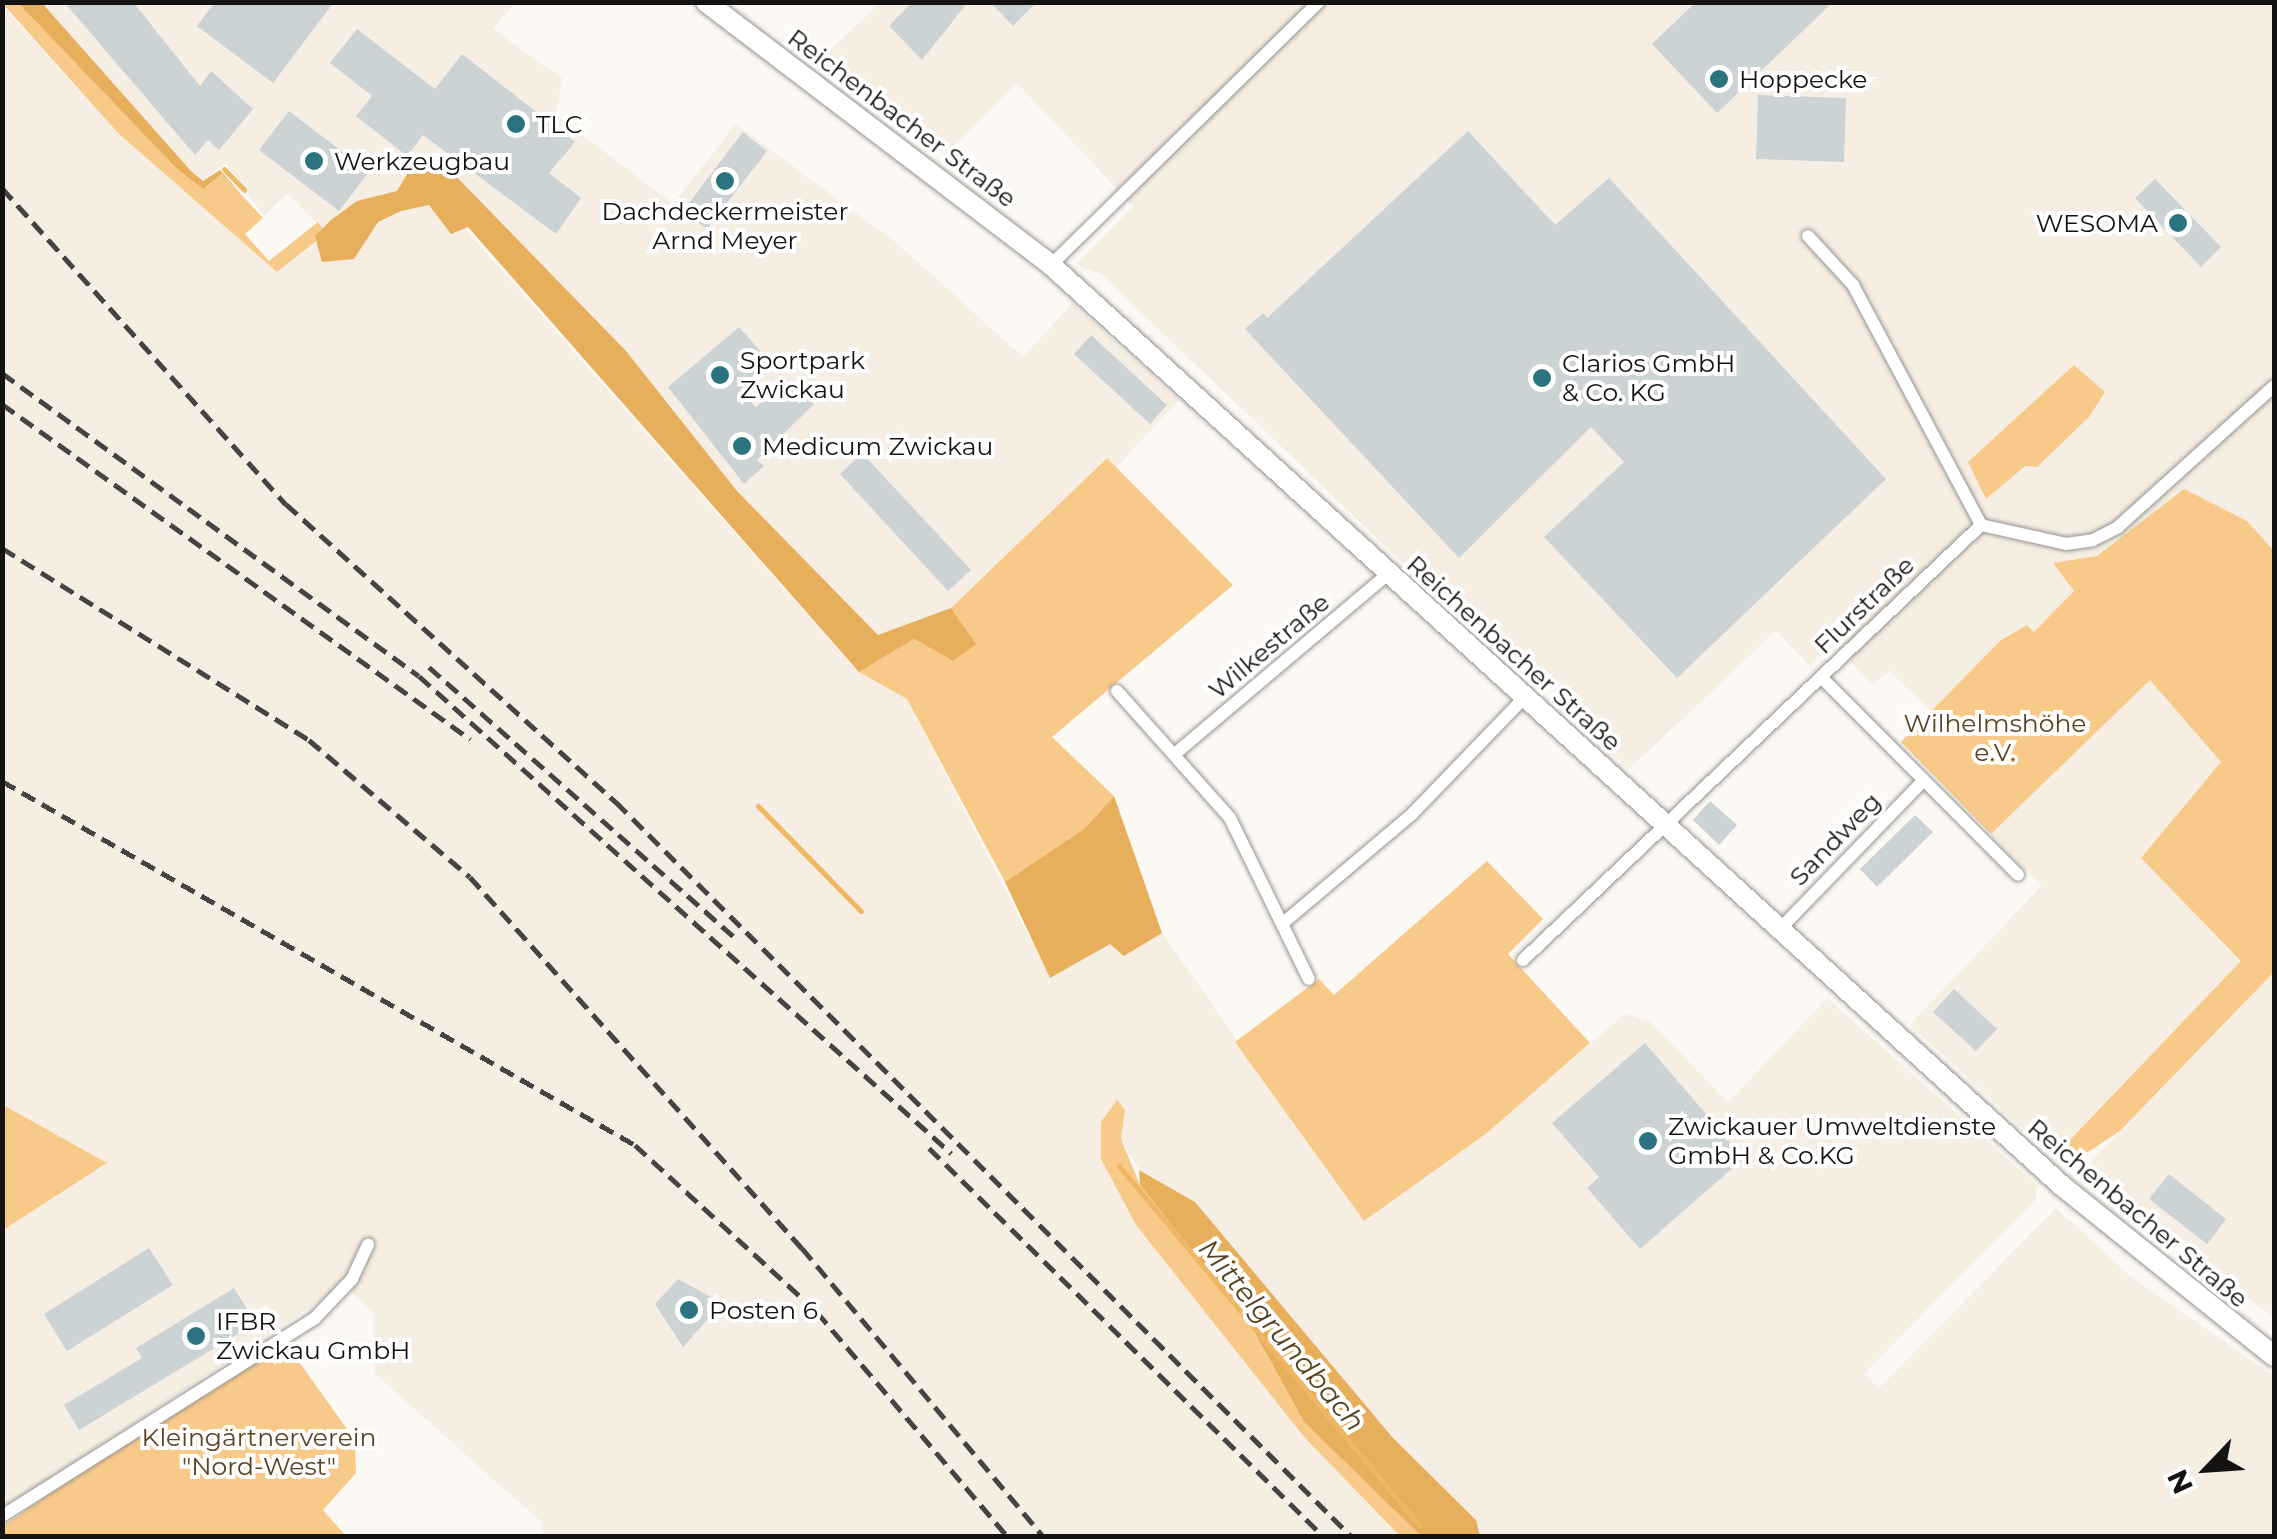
<!DOCTYPE html>
<meta charset="utf-8">
<style>
body{margin:0}
#map{position:relative;width:2277px;height:1539px;overflow:hidden;background:#fcf9f4;font-family:Montserrat,sans-serif}
div>[style]{position:absolute}
.built>*{inset:0;background:#f6eee2}
.green>*{inset:0;background:#f8ca8a}
.forest>*{inset:0;background:#e7ae5c}
.stream>*{height:5px;margin:-2.5px;padding:0 2.5px;transform-origin:2.5px;border-radius:2.5px;background:#efb764}
.building>*{inset:0;background:#ccd3d4}
.roads{filter:drop-shadow(0 0 2px #97938f) drop-shadow(0 0 2px #97938f)}
.minor>*{height:12px;margin:-6px;padding:0 6px;transform-origin:6px;border-radius:6px;background:#fff}
.primary>*{height:20px;margin:-10px;padding:0 10px;transform-origin:10px;border-radius:10px;background:#fff}
.rail>*{height:5px;margin-top:-2.5px;transform-origin:0;background:repeating-linear-gradient(90deg,#464442 0 15px,transparent 0 23px)}
.dots>*{width:28px;height:28px;translate:-50% -50%;box-sizing:border-box;border:5px solid #fff;border-radius:50%}
span{translate:-50% -50%;white-space:nowrap;text-align:center;line-height:1.15;-webkit-text-stroke:8px #fff;paint-order:stroke}
.poi-label{font-size:25px;color:#141311}
.left{translate:0 -50%;text-align:left}
.right{translate:-100% -50%;text-align:right}
.street-label{font-size:25px;color:#141311}
.park-label{font-size:25px;color:#5b4321}
.water-label{font-size:28px;color:#57401d;font-style:italic}
.frame{position:absolute;inset:0;border:5px solid #141311;pointer-events:none}
.north{position:absolute;left:2157px;top:1419px;width:100px;height:100px;-webkit-text-stroke:8px #fff;paint-order:stroke;rotate:245deg;font-size:28px;font-weight:700;line-height:40px;text-align:center;color:#141311}
.north::after{content:'';display:block;margin:auto;width:35px;height:45px;background:#141311;clip-path:polygon(50% 0,100% 100%,50% 72%,0 100%)}
</style>
<div id="map">
<div class="built">
<div style="clip-path:polygon(880px 2px,2274px 3px,2274px 551px,2247px 521px,2184px 489px,2097px 556px,2054px 563px,2074px 591px,2033px 633px,2000px 641px,1931px 711px,1889px 671px,1873px 685px,1834px 644px,1810px 666px,1776px 631px,1628px 770px,1501px 635px,1431px 590px,1101px 274px,1076px 265px,1133px 206px,1017px 83px,946px 155px,818px 62px)"></div>
<div style="clip-path:polygon(42px 3px,515px 3px,493px 29px,562px 78px,556px 115px,673px 204px,736px 124px,898px 244px,1023px 357px,1072px 303px,1179px 400px,1115px 469px,1106px 458px,951px 608px,878px 635px,737px 491px,611px 335px,427px 186px,851px 664px,907px 699px,1050px 977px,1110px 944px,1124px 956px,1162px 933px,1364px 1220px,1487px 1133px,1625px 1014px,1650px 1021px,1728px 1103px,1827px 998px,2037px 1185px,2036px 1199px,1864px 1374px,1879px 1388px,2056px 1208px,2130px 1276px,2274px 1376px,2274px 1536px,1480px 1536px,1476px 1519px,1393px 1438px,1195px 1202px,1139px 1169px,1121px 1139px,1125px 1111px,1101px 1122px,1136px 1225px,1305px 1438px,1400px 1536px,543px 1536px,540px 1521px,375px 1374px,374px 1314px,344px 1285px,3px 1509px,3px 1230px,106px 1163px,3px 1105px,2px 5px,118px 133px,277px 272px,326px 233px,288px 193px,264px 216px,226px 163px,203px 180px,191px 171px)"></div>
<div style="clip-path:polygon(2150px 679px,2221px 762px,2141px 858px,2242px 961px,2053px 1157px,1910px 1025px,2042px 885px,1991px 834px)"></div>
<div style="clip-path:polygon(2274px 972px,2274px 1318px,2083px 1170px)"></div>
</div>
<div class="green">
<div style="clip-path:polygon(2px 3px,18px 3px,177px 169px,203px 189px,222px 174px,263px 218px,245px 234px,269px 261px,318px 222px,326px 233px,277px 272px,118px 133px)"></div>
<div style="clip-path:polygon(2074px 365px,2105px 392px,2089px 417px,2037px 467px,2025px 466px,1986px 499px,1968px 462px)"></div>
<div style="clip-path:polygon(1107px 458px,1233px 585px,1052px 737px,1114px 796px,1084px 829px,1005px 882px,907px 699px,859px 672px,914px 639px,953px 661px,975px 643px,951px 608px)"></div>
<div style="clip-path:polygon(2184px 489px,2247px 521px,2274px 551px,2274px 972px,2120px 1131px,2079px 1158px,2065px 1145px,2241px 961px,2141px 858px,2221px 762px,2150px 680px,1991px 834px,1901px 742px,2000px 641px,2027px 625px,2034px 632px,2074px 591px,2053px 563px,2097px 556px)"></div>
<div style="clip-path:polygon(1487px 861px,1543px 919px,1508px 954px,1590px 1043px,1487px 1133px,1364px 1221px,1235px 1042px,1319px 979px,1334px 995px)"></div>
<div style="clip-path:polygon(1117px 1100px,1125px 1110px,1121px 1139px,1140px 1185px,1250px 1324px,1304px 1422px,1421px 1536px,1400px 1536px,1305px 1438px,1136px 1225px,1101px 1159px,1101px 1122px)"></div>
<div style="clip-path:polygon(3px 1105px,107px 1163px,3px 1230px)"></div>
<div style="clip-path:polygon(284px 1341px,355px 1440px,356px 1473px,323px 1510px,346px 1536px,3px 1536px,2px 1527px,187px 1398px)"></div>
</div>
<div class="forest">
<div style="clip-path:polygon(18px 3px,42px 3px,191px 171px,203px 181px,220px 170px,243px 196px,222px 174px,203px 189px,177px 169px)"></div>
<div style="clip-path:polygon(442px 162px,626px 351px,737px 491px,878px 635px,951px 608px,976px 644px,953px 661px,914px 639px,859px 672px,468px 227px,451px 234px,429px 205px,401px 211px,378px 222px,354px 259px,322px 262px,315px 236px,331px 220px,357px 201px,397px 191px,412px 166px)"></div>
<div style="clip-path:polygon(1114px 796px,1162px 933px,1124px 956px,1110px 944px,1050px 978px,1005px 882px,1084px 829px)"></div>
<div style="clip-path:polygon(1139px 1170px,1195px 1202px,1393px 1438px,1476px 1520px,1480px 1536px,1421px 1536px,1304px 1422px,1250px 1324px,1140px 1185px)"></div>
</div>
<div class="stream">
<div style="left:224px;top:169px;width:29px;rotate:46deg"></div>
<div style="left:758px;top:806px;width:147px;rotate:45.6deg"></div>
<div style="left:1119px;top:1166px;width:468px;rotate:50.1deg"></div>
</div>
<div class="building">
<div style="clip-path:polygon(64px 2px,133px 2px,200px 86px,211px 71px,253px 109px,219px 150px,208px 140px,195px 155px)"></div>
<div style="clip-path:polygon(215px 2px,334px 2px,273px 83px,197px 26px)"></div>
<div style="clip-path:polygon(912px 2px,968px 2px,922px 60px,889px 26px)"></div>
<div style="clip-path:polygon(990px 2px,1037px 2px,1013px 26px)"></div>
<div style="clip-path:polygon(1696px 2px,1833px 2px,1717px 113px,1652px 44px)"></div>
<div style="clip-path:polygon(357px 29px,435px 89px,462px 54px,575px 142px,549px 173px,581px 198px,556px 234px,423px 135px,407px 156px,356px 116px,372px 96px,330px 63px)"></div>
<div style="clip-path:polygon(1758px 95px,1846px 98px,1844px 162px,1756px 159px)"></div>
<div style="clip-path:polygon(289px 111px,369px 172px,339px 211px,259px 150px)"></div>
<div style="clip-path:polygon(1468px 131px,1555px 225px,1609px 178px,1886px 479px,1677px 678px,1544px 537px,1624px 462px,1591px 427px,1459px 558px,1245px 329px,1263px 313px,1267px 318px)"></div>
<div style="clip-path:polygon(743px 132px,767px 151px,707px 229px,683px 211px)"></div>
<div style="clip-path:polygon(2155px 179px,2221px 247px,2201px 267px,2135px 198px)"></div>
<div style="clip-path:polygon(739px 327px,771px 363px,740px 390px,756px 407px,785px 381px,814px 404px,757px 460px,764px 466px,744px 484px,668px 387px)"></div>
<div style="clip-path:polygon(1091px 335px,1167px 405px,1150px 424px,1074px 354px)"></div>
<div style="clip-path:polygon(862px 453px,971px 570px,948px 591px,840px 474px)"></div>
<div style="clip-path:polygon(1710px 801px,1737px 825px,1719px 845px,1693px 820px)"></div>
<div style="clip-path:polygon(1915px 815px,1933px 832px,1877px 887px,1860px 869px)"></div>
<div style="clip-path:polygon(1954px 989px,1997px 1029px,1976px 1051px,1933px 1012px)"></div>
<div style="clip-path:polygon(1645px 1043px,1744px 1158px,1640px 1249px,1587px 1188px,1599px 1177px,1552px 1123px)"></div>
<div style="clip-path:polygon(2169px 1174px,2226px 1219px,2207px 1244px,2149px 1199px)"></div>
<div style="clip-path:polygon(149px 1248px,173px 1285px,67px 1351px,44px 1314px)"></div>
<div style="clip-path:polygon(678px 1279px,722px 1303px,683px 1347px,655px 1304px)"></div>
<div style="clip-path:polygon(234px 1288px,256px 1323px,79px 1430px,64px 1405px,142px 1358px,136px 1348px)"></div>
</div>
<div class="roads">
<div class="minor">
<div style="left:1808px;top:236px;width:67px;rotate:47.4deg"></div>
<div style="left:1853px;top:285px;width:272px;rotate:61.9deg"></div>
<div style="left:1051px;top:265px;width:375px;rotate:-44.5deg"></div>
<div style="left:1821px;top:677px;width:279px;rotate:45.1deg"></div>
<div style="left:1117px;top:691px;width:170px;rotate:48.3deg"></div>
<div style="left:1230px;top:818px;width:179px;rotate:63.9deg"></div>
<div style="left:1176px;top:753px;width:279px;rotate:-40.2deg"></div>
<div style="left:1282px;top:924px;width:170px;rotate:-40.2deg"></div>
<div style="left:1412px;top:814px;width:163px;rotate:-46deg"></div>
<div style="left:1780px;top:929px;width:206px;rotate:-46deg"></div>
<div style="left:1523px;top:960px;width:632px;rotate:-43.52deg"></div>
<div style="left:1981px;top:525px;width:87px;rotate:12.6deg"></div>
<div style="left:2066px;top:544px;width:27px;rotate:-8deg"></div>
<div style="left:2093px;top:540px;width:28px;rotate:-27deg"></div>
<div style="left:2118px;top:527px;width:210px;rotate:-42.1deg"></div>
<div style="left:2px;top:1516px;width:370px;rotate:-32.3deg"></div>
<div style="left:315px;top:1318px;width:54px;rotate:-46.5deg"></div>
<div style="left:352px;top:1279px;width:38px;rotate:-65deg"></div>
</div>
<div class="primary">
<div style="left:706px;top:2px;width:434px;rotate:37.3deg"></div>
<div style="left:1051px;top:265px;width:1366px;rotate:42.33deg"></div>
<div style="left:2061px;top:1185px;width:273px;rotate:38.8deg"></div>
</div>
</div>
<div class="rail">
<div style="left:2px;top:188px;width:425px;rotate:48.1deg"></div>
<div style="left:286px;top:504px;width:445px;rotate:42.1deg"></div>
<div style="left:616px;top:802px;width:1039px;rotate:44.96deg"></div>
<div style="left:2px;top:373px;width:515px;rotate:36deg"></div>
<div style="left:419px;top:676px;width:715px;rotate:41.88deg"></div>
<div style="left:2px;top:404px;width:576px;rotate:35.6deg"></div>
<div style="left:2px;top:548px;width:362px;rotate:32deg"></div>
<div style="left:309px;top:740px;width:211px;rotate:40.4deg"></div>
<div style="left:470px;top:877px;width:498px;rotate:48.2deg"></div>
<div style="left:802px;top:1248px;width:376px;rotate:50.1deg"></div>
<div style="left:429px;top:667px;width:410px;rotate:41.5deg"></div>
<div style="left:2px;top:781px;width:730px;rotate:29.9deg"></div>
<div style="left:635px;top:1145px;width:247px;rotate:42.5deg"></div>
<div style="left:817px;top:1312px;width:294px;rotate:49.7deg"></div>
<div style="left:929px;top:1148px;width:553px;rotate:44.56deg"></div>
</div>
<div class="dots">
<div style="left:1719px;top:79px;background:#2c7380"></div>
<div style="left:516px;top:124px;background:#2c7380"></div>
<div style="left:314px;top:161px;background:#2c7380"></div>
<div style="left:725px;top:181px;background:#2c7380"></div>
<div style="left:2178px;top:223px;background:#2c7380"></div>
<div style="left:720px;top:375px;background:#2c7380"></div>
<div style="left:1542px;top:378px;background:#2c7380"></div>
<div style="left:742px;top:446px;background:#2c7380"></div>
<div style="left:1648px;top:1141px;background:#2c7380"></div>
<div style="left:689px;top:1310px;background:#2c7380"></div>
<div style="left:196px;top:1336px;background:#2c7380"></div>
</div>
<div class="poi-label">
<span class="left" style="left:1739px;top:79px">Hoppecke</span>
<span class="left" style="left:536px;top:124px">TLC</span>
<span class="left" style="left:334px;top:161px">Werkzeugbau</span>
<span style="left:725px;top:226px">Dachdeckermeister<br>Arnd Meyer</span>
<span class="right" style="left:2158px;top:223px">WESOMA</span>
<span class="left" style="left:740px;top:375px">Sportpark<br>Zwickau</span>
<span class="left" style="left:1562px;top:378px">Clarios GmbH<br>&amp; Co. KG</span>
<span class="left" style="left:762px;top:446px">Medicum Zwickau</span>
<span class="left" style="left:1668px;top:1141px">Zwickauer Umweltdienste<br>GmbH &amp; Co.KG</span>
<span class="left" style="left:709px;top:1310px">Posten 6</span>
<span class="left" style="left:216px;top:1336px">IFBR<br>Zwickau GmbH</span>
</div>
<div class="street-label">
<span style="left:902px;top:118px;rotate:37deg">Reichenbacher Straße</span>
<span style="left:1864px;top:605px;rotate:-44deg">Flurstraße</span>
<span style="left:1269px;top:646px;rotate:-40deg">Wilkestraße</span>
<span style="left:1514px;top:653px;rotate:42deg">Reichenbacher Straße</span>
<span style="left:1835px;top:839px;rotate:-46deg">Sandweg</span>
<span style="left:2138px;top:1213px;rotate:40deg">Reichenbacher Straße</span>
</div>
<div class="park-label">
<span style="left:1995px;top:738px">Wilhelmshöhe<br>e.V.</span>
<span style="left:259px;top:1452px">Kleingärtnerverein<br>"Nord-West"</span>
</div>
<div class="water-label">
<span style="left:1282px;top:1335px;rotate:50deg">Mittelgrundbach</span>
</div>
<div class="frame"></div>
<div class="north">N</div>
</div>
